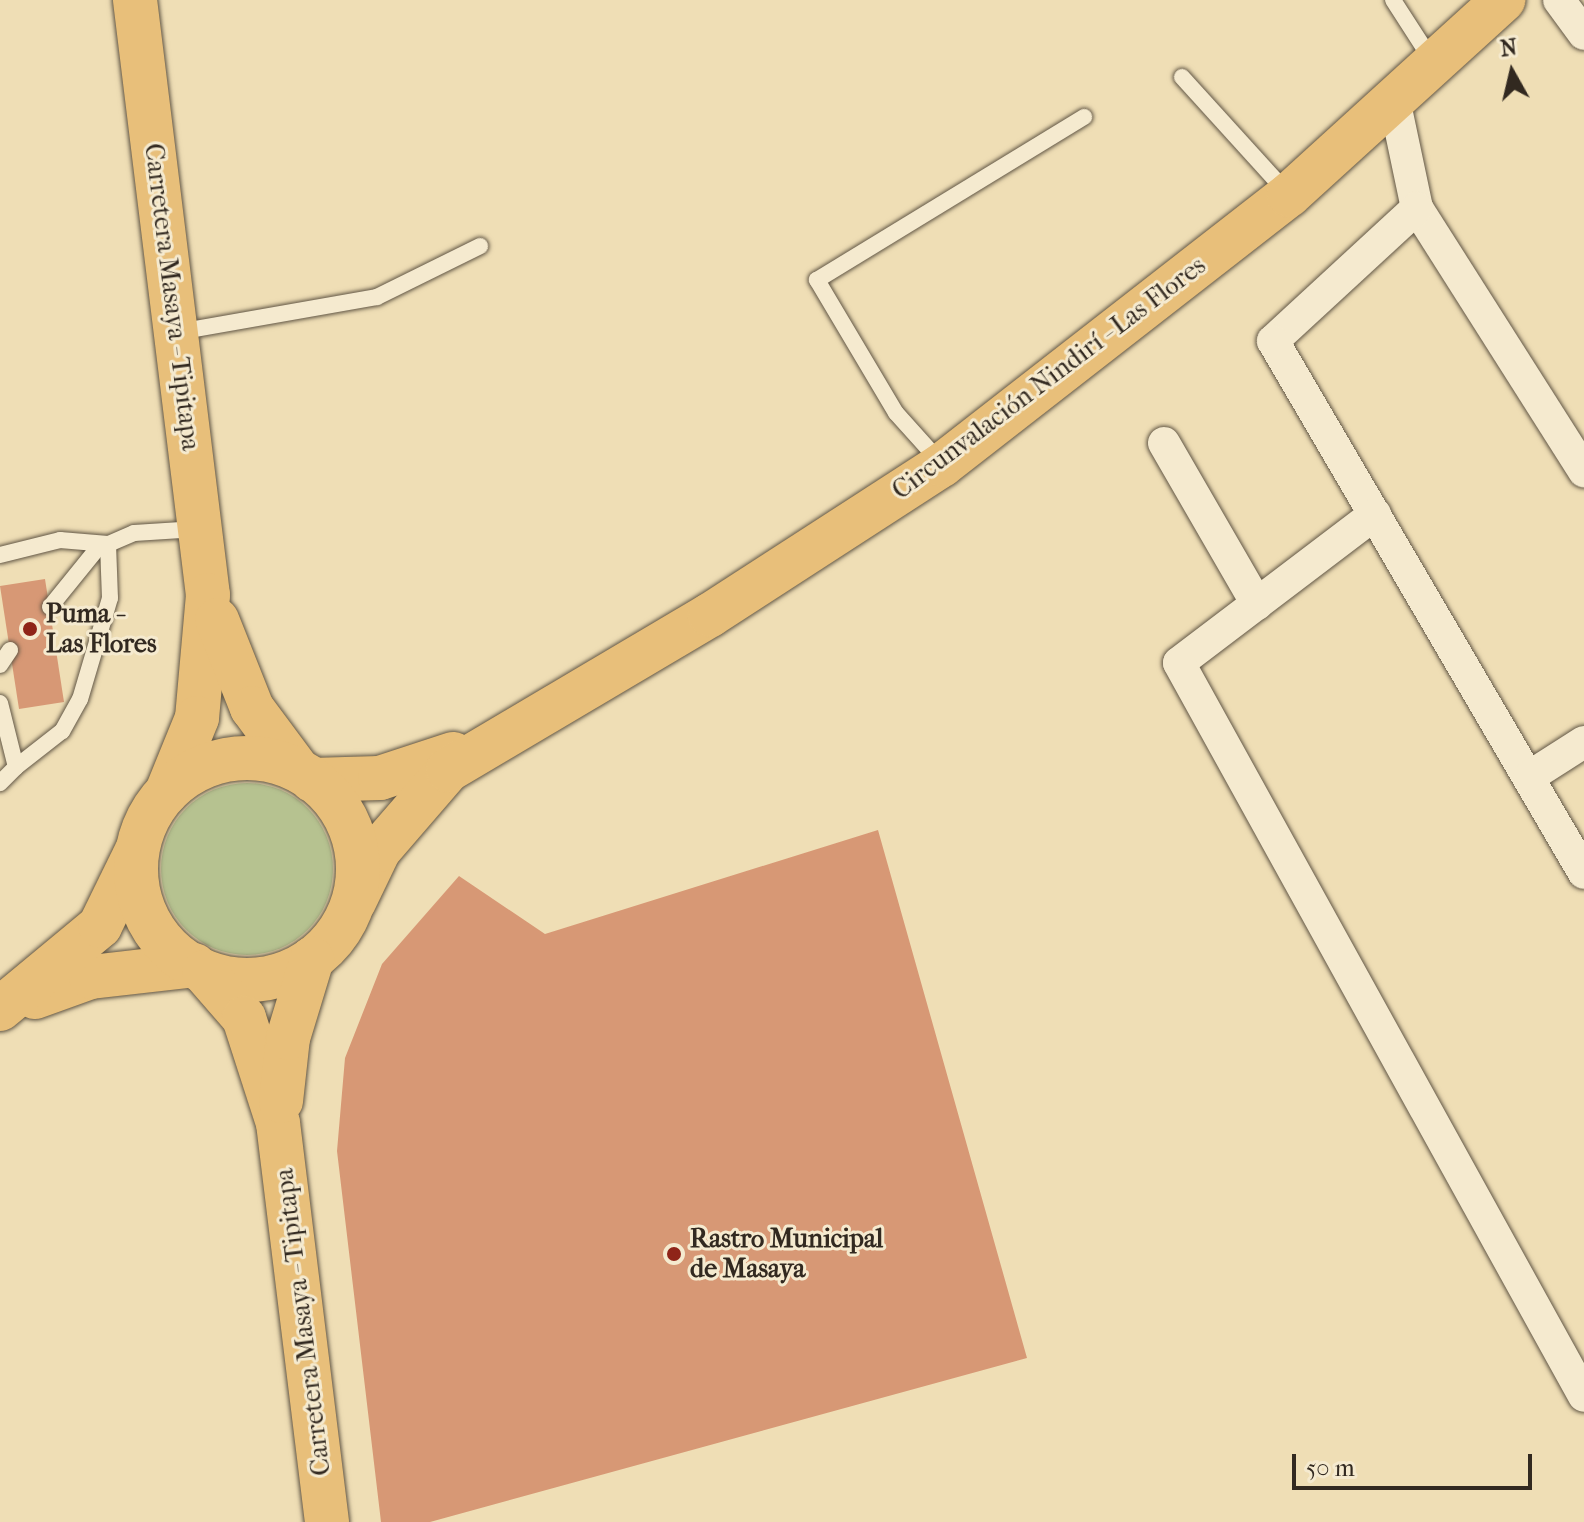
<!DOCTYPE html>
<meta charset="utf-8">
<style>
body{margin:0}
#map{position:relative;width:1584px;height:1522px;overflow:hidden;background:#efdeb5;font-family:"IM FELL French Canon",serif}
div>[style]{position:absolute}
.green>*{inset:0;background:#b6c290}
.round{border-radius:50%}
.building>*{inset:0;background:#d79875}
.roads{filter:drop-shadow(0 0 2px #615645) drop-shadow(0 0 2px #615645)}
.lane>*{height:16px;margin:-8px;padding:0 8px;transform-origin:8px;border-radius:8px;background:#f5eacf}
.street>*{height:32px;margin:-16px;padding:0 16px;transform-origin:16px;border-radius:16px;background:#f5eacf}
.primary>*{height:44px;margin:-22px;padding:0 22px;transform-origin:22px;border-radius:22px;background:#e8bf7a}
.highway>*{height:44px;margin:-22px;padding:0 22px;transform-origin:22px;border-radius:22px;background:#e8bf7a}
.highway>.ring{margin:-22px;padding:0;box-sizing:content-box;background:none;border:44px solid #e8bf7a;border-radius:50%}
.dots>*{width:22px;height:22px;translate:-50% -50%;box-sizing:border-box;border:4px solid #f5eacf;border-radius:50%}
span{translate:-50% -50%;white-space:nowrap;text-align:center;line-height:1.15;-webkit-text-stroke:6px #f5eacf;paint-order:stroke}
.street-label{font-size:26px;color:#322920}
.poi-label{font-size:26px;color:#322920;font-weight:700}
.left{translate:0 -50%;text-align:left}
.north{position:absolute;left:1472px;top:32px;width:80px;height:80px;-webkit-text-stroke:6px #f5eacf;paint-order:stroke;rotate:352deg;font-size:22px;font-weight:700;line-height:32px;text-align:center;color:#322920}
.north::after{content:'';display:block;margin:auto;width:28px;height:36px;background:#322920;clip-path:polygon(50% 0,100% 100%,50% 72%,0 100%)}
.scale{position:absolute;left:1292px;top:1454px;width:240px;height:36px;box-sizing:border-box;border:4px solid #322920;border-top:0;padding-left:10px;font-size:24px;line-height:28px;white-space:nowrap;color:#322920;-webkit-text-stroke:6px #f5eacf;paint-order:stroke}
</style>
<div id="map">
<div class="green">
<div class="round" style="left:161px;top:783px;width:172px;height:172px"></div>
</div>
<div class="building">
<div style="clip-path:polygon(45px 579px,64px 702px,19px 709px,0 586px)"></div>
<div style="clip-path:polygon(878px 830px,1027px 1358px,430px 1522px,381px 1522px,337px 1151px,345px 1058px,382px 964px,459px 876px,545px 934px)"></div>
</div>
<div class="roads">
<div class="lane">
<div style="left:1393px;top:0;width:74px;rotate:57.2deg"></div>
<div style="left:1182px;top:77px;width:158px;rotate:47.8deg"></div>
<div style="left:178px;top:332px;width:202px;rotate:-10deg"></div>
<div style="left:377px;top:297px;width:115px;rotate:-26.3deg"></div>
<div style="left:941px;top:463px;width:67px;rotate:-132deg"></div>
<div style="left:896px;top:413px;width:155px;rotate:-120.7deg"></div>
<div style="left:817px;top:280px;width:313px;rotate:-31.4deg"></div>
<div style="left:0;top:555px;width:62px;rotate:-14deg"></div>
<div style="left:60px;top:540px;width:48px;rotate:4.8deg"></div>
<div style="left:108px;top:544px;width:54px;rotate:87.9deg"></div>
<div style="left:110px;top:598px;width:105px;rotate:106.5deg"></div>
<div style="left:80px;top:699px;width:37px;rotate:119deg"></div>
<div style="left:62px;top:731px;width:58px;rotate:142deg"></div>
<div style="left:50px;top:607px;width:75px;rotate:-51deg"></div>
<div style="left:97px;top:549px;width:40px;rotate:-23.4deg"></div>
<div style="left:134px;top:533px;width:63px;rotate:-3.6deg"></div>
<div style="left:0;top:665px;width:18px;rotate:-56deg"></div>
<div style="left:0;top:703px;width:66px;rotate:76deg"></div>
<div style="left:16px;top:767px;width:23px;rotate:135deg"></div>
</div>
<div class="street">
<div style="left:1559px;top:0;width:42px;rotate:53.7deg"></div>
<div style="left:1394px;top:99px;width:111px;rotate:78.1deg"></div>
<div style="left:1417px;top:208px;width:312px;rotate:57.6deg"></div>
<div style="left:1417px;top:208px;width:196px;rotate:137.3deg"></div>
<div style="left:1273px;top:341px;width:616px;rotate:59.69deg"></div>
<div style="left:1164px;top:443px;width:186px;rotate:60deg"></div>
<div style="left:1375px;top:514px;width:246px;rotate:142.8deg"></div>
<div style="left:1179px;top:663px;width:837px;rotate:61.08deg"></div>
<div style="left:1529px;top:777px;width:65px;rotate:-32.5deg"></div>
</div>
<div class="primary">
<div style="left:312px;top:780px;width:68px;rotate:-1.7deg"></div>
<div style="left:380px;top:778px;width:77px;rotate:-18.2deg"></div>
<div style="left:354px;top:902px;width:58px;rotate:-64.3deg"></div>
<div style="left:379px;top:850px;width:106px;rotate:-49.2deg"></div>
<div style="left:448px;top:770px;width:304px;rotate:-30.6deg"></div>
<div style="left:710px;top:615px;width:276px;rotate:-32.9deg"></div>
<div style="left:942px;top:465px;width:440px;rotate:-37.9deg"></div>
<div style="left:1289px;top:195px;width:290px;rotate:-42.3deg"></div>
<div style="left:35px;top:997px;width:59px;rotate:-19.7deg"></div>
<div style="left:91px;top:977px;width:104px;rotate:-6.6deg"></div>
<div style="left:0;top:1009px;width:130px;rotate:-39.7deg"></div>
<div style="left:100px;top:926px;width:85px;rotate:-64deg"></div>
</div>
<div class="highway">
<div style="left:135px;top:0;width:599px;rotate:83.01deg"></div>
<div style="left:208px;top:595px;width:123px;rotate:95.1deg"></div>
<div style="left:197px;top:718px;width:80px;rotate:112.1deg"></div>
<div style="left:217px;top:620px;width:95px;rotate:68.3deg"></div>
<div style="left:252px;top:708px;width:77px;rotate:53.4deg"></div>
<div class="ring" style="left:136px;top:758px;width:178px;height:178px"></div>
<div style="left:204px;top:972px;width:61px;rotate:49deg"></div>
<div style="left:244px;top:1018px;width:110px;rotate:72.1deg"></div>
<div style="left:278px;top:1123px;width:402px;rotate:83deg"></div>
<div style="left:281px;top:1101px;width:63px;rotate:-83.7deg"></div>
<div style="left:288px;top:1038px;width:83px;rotate:-73.1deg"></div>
</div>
</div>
<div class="dots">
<div style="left:30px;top:629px;background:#8f2418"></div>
<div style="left:674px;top:1254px;background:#8f2418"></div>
</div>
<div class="street-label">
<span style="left:172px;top:297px;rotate:83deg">Carretera Masaya - Tipitapa</span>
<span style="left:1049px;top:378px;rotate:-37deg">Circunvalación Nindirí - Las Flores</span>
<span style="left:303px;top:1322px;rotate:-97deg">Carretera Masaya - Tipitapa</span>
</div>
<div class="poi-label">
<span class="left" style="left:46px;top:629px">Puma -<br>Las Flores</span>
<span class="left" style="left:690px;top:1254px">Rastro Municipal<br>de Masaya</span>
</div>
<div class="north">N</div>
<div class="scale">50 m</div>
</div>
